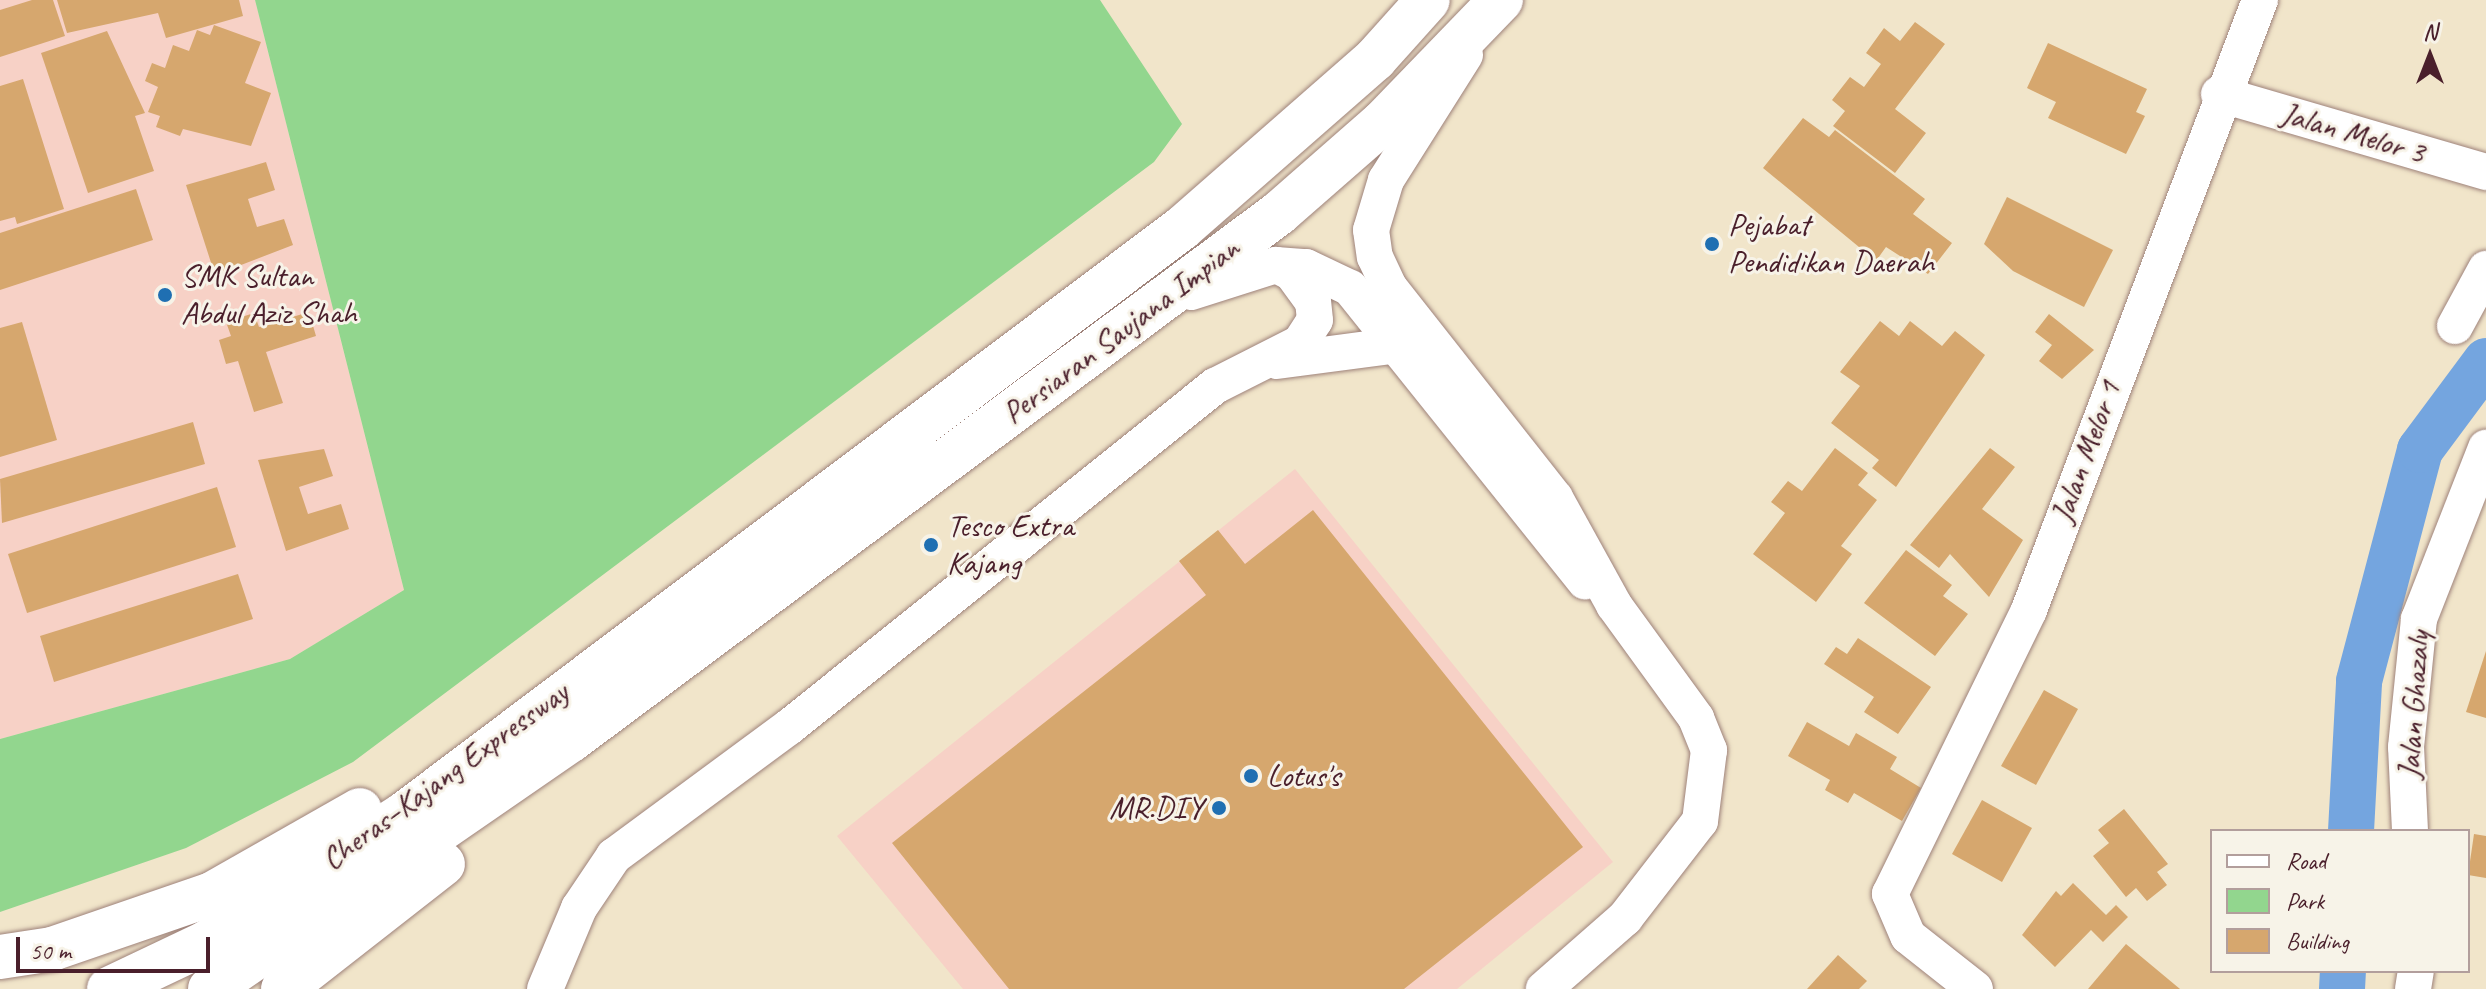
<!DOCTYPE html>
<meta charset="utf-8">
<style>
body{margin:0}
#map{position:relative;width:2486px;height:989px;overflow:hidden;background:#f1e5ca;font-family:Caveat,sans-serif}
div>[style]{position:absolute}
.built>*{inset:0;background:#f7d1c6}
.green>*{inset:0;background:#92d68e}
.river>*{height:46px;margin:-23px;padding:0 23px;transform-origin:23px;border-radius:23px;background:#74a5df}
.building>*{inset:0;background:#d6a76e}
.roads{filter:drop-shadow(0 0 2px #9e827a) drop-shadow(0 0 2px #9e827a)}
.minor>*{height:36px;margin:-18px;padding:0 18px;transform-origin:18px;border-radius:18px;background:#fff}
.highway>*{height:44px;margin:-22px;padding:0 22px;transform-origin:22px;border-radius:22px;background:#fff}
.dots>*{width:22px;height:22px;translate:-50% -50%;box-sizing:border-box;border:4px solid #f7f3e8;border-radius:50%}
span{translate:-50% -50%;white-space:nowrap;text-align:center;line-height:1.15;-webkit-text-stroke:6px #f7f3e8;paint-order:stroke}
.street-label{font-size:32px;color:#4a1f2b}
.poi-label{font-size:32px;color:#4a1f2b}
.left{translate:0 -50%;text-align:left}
.right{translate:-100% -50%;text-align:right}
.legend{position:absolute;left:2210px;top:829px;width:260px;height:144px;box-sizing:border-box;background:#f7f3e8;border:2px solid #b29e9c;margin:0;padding:10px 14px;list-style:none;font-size:24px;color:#4a1f2b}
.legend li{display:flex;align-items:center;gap:16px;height:40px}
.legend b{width:40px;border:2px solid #b29e9c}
.north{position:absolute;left:2390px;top:16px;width:80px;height:80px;-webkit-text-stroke:6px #f7f3e8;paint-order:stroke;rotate:0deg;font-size:22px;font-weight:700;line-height:32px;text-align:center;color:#4a1f2b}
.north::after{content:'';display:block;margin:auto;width:28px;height:36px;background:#4a1f2b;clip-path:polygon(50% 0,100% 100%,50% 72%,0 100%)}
.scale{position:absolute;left:16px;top:937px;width:194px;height:36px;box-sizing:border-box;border:4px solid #4a1f2b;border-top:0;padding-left:10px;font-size:24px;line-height:28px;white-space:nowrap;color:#4a1f2b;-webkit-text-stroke:6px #f7f3e8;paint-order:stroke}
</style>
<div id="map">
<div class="built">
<div style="clip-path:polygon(0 0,255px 0,404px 590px,290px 659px,0 739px)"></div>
<div style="clip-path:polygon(1295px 469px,1613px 862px,1457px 989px,963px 989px,837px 836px)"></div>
</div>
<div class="green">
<div style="clip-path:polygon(255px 0,1100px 0,1182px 124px,1154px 162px,353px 762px,186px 848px,0 912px,0 739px,290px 659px,404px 590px)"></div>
</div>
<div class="river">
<div style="left:2351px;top:831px;width:150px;rotate:-86.9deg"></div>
<div style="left:2359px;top:681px;width:239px;rotate:-75.2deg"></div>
<div style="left:2420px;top:450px;width:111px;rotate:-53.4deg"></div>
<div style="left:2342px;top:989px;width:18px;rotate:-87deg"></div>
</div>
<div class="building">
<div style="clip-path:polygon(32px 0,53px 0,65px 36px,0 57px,0 10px)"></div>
<div style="clip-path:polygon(57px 0,239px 0,243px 16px,166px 38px,158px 13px,67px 33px)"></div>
<div style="clip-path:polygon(1915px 22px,1945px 44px,1895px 109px,1926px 133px,1895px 173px,1833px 126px,1845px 111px,1832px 100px,1850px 77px,1864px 87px,1881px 64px,1866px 53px,1884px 28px,1900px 41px)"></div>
<div style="clip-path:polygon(214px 25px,261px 42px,245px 83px,271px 93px,251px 146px,183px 129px,180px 136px,156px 127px,160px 116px,148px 112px,158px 87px,145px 81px,152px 63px,165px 68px,173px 45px,189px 51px,197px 30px,210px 35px)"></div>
<div style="clip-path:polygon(107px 31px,145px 113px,135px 116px,154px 171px,88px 193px,41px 53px)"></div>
<div style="clip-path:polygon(2048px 43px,2147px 89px,2136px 112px,2145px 116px,2126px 154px,2048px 118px,2056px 102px,2027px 88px)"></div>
<div style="clip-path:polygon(23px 79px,64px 209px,17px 224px,15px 217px,0 221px,0 86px)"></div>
<div style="clip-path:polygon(1803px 118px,1829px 137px,1835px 130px,1925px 199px,1913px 214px,1952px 243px,1928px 274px,1886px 247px,1876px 261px,1763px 168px)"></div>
<div style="clip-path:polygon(266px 162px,275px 190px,248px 199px,257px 227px,284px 219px,293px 245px,215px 275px,186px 185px)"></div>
<div style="clip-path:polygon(136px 189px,153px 240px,0 290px,0 233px)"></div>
<div style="clip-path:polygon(2007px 197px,2113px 250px,2084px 307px,2013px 271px,1984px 244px)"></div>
<div style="clip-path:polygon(309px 312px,316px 336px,266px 352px,283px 403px,254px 412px,238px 361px,226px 364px,219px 340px,231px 336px,226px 322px,254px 313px,259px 327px)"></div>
<div style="clip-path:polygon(2049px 314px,2094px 350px,2062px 379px,2039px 361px,2052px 345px,2035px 332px)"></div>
<div style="clip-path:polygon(1880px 321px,1899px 336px,1910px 321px,1942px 346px,1955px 331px,1985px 355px,1896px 487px,1872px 468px,1879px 460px,1831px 423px,1860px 386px,1840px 372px)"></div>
<div style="clip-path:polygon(22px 322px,57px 440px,0 457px,0 328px)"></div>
<div style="clip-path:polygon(193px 422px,205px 464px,2px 523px,0 479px)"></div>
<div style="clip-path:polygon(1835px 448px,1868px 473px,1858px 485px,1877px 500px,1841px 546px,1852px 554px,1816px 602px,1753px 554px,1785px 513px,1771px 502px,1788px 481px,1802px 491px)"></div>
<div style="clip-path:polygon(1990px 448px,2015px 467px,1982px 509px,2023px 540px,1989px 597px,1950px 554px,1939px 568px,1910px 545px)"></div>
<div style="clip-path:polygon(324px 449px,333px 476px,299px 487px,308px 514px,341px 504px,349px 529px,286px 551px,258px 460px)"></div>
<div style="clip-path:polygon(217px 487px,236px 547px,27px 613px,8px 554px)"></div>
<div style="clip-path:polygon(1313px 510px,1583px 847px,1404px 989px,1009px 989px,892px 843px,1206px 595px,1179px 561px,1218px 530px,1245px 564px)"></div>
<div style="clip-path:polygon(1906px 550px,1952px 585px,1943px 596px,1968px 614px,1935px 656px,1864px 603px)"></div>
<div style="clip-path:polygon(238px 574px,253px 619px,54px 682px,40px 636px)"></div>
<div style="clip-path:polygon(1858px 638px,1931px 687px,1898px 734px,1864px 712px,1874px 697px,1824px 664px,1836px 647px,1847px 654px)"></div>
<div style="clip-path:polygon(2486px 651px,2486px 718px,2466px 712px)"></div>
<div style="clip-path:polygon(2044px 690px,2078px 709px,2036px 785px,2001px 766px)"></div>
<div style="clip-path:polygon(1807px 722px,1849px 746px,1856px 733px,1897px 757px,1890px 769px,1921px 788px,1902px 821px,1854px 793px,1848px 803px,1825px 790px,1830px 780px,1788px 756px)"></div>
<div style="clip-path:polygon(1982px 800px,2032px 828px,2002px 882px,1952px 854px)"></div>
<div style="clip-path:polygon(2124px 809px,2168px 864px,2157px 872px,2167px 885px,2147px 901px,2136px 888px,2126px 897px,2093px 856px,2109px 843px,2098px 830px)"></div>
<div style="clip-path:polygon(2474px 834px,2486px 836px,2486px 878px,2468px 875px)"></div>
<div style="clip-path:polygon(2073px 883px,2106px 915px,2116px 905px,2128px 917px,2103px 942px,2091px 930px,2055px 967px,2022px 935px,2056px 891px,2061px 896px)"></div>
<div style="clip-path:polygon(2126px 944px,2180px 989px,2088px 989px)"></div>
<div style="clip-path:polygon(1838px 955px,1867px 981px,1859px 989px,1807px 989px)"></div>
</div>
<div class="roads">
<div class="minor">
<div style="left:1465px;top:55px;width:148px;rotate:122.3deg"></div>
<div style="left:1386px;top:180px;width:52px;rotate:106.7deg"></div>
<div style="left:1371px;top:230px;width:27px;rotate:82deg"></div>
<div style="left:1375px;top:257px;width:33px;rotate:65deg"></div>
<div style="left:1389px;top:287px;width:268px;rotate:51.8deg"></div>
<div style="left:1555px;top:498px;width:122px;rotate:61.1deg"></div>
<div style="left:1614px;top:605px;width:140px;rotate:54deg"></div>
<div style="left:1696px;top:718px;width:35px;rotate:68deg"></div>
<div style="left:1709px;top:750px;width:72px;rotate:97.2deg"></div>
<div style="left:1700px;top:821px;width:123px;rotate:127.7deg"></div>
<div style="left:1625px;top:918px;width:108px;rotate:138.8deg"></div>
<div style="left:2219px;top:94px;width:278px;rotate:16.3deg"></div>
<div style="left:1191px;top:292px;width:89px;rotate:-17.6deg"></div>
<div style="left:1276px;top:265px;width:30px;rotate:4deg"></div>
<div style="left:1306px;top:267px;width:49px;rotate:25.5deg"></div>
<div style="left:1350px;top:288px;width:376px;rotate:51.3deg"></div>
<div style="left:2455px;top:326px;width:65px;rotate:-61.5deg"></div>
<div style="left:1277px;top:361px;width:123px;rotate:-7.5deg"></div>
<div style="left:1399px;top:345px;width:19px;rotate:-36deg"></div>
<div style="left:2410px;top:831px;width:84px;rotate:-92.7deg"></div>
<div style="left:2406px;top:747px;width:129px;rotate:-84.2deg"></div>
<div style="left:2419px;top:619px;width:184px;rotate:-68.6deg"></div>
<div style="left:545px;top:989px;width:88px;rotate:-67.2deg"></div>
<div style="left:579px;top:908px;width:63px;rotate:-56.1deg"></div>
<div style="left:614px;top:856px;width:217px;rotate:-36.4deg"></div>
<div style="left:789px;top:727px;width:546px;rotate:-38.68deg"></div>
<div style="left:1215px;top:386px;width:95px;rotate:-26.8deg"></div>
<div style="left:1300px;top:343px;width:27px;rotate:-57deg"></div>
<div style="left:1315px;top:320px;width:18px;rotate:-96deg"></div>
<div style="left:1313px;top:302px;width:36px;rotate:-126deg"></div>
<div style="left:1292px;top:273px;width:18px;rotate:-153deg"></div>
<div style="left:1975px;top:989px;width:85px;rotate:-141.7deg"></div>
<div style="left:1908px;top:936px;width:46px;rotate:-113.2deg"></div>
<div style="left:1890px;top:894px;width:316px;rotate:-63.9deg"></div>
<div style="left:2029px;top:610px;width:652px;rotate:-69.26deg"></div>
<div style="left:2413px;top:989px;width:18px;rotate:-81deg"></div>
</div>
<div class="highway">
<div style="left:0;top:957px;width:53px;rotate:-8.7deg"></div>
<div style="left:52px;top:949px;width:169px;rotate:-19deg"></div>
<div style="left:212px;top:894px;width:170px;rotate:-29.6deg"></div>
<div style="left:109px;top:989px;width:107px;rotate:-25.4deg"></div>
<div style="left:206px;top:943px;width:236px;rotate:-33.1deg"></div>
<div style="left:404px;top:814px;width:974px;rotate:-36.99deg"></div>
<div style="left:1182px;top:228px;width:257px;rotate:-41.2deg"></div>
<div style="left:1375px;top:59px;width:79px;rotate:-48.1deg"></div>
<div style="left:210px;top:989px;width:439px;rotate:-34.6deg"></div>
<div style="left:571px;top:740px;width:883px;rotate:-36.66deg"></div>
<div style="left:1279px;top:213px;width:138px;rotate:-41.2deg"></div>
<div style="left:1383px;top:122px;width:170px;rotate:-46deg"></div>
<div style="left:283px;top:989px;width:203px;rotate:-38deg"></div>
</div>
</div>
<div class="dots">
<div style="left:1712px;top:244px;background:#1f6fb2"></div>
<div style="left:165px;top:295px;background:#1f6fb2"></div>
<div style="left:931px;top:545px;background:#1f6fb2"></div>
<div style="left:1251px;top:776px;background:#1f6fb2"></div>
<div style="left:1219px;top:808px;background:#1f6fb2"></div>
</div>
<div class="street-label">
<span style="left:2353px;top:133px;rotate:16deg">Jalan Melor 3</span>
<span style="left:1121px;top:331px;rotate:-37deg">Persiaran Saujana Impian</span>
<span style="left:2086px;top:452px;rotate:-70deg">Jalan Melor 1</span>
<span style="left:2414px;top:705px;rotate:-86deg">Jalan Ghazaly</span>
<span style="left:445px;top:776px;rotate:-36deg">Cheras–Kajang Expressway</span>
</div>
<div class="poi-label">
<span class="left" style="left:1728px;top:244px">Pejabat<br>Pendidikan Daerah</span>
<span class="left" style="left:181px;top:295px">SMK Sultan<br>Abdul Aziz Shah</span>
<span class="left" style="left:947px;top:545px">Tesco Extra<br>Kajang</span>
<span class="left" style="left:1267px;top:776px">Lotus's</span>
<span class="right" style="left:1203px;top:808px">MR.DIY</span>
</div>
<ul class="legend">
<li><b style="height:10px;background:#fff"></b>Road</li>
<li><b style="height:22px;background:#92d68e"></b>Park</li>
<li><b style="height:22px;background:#d6a76e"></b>Building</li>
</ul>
<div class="north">N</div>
<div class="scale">50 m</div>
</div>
